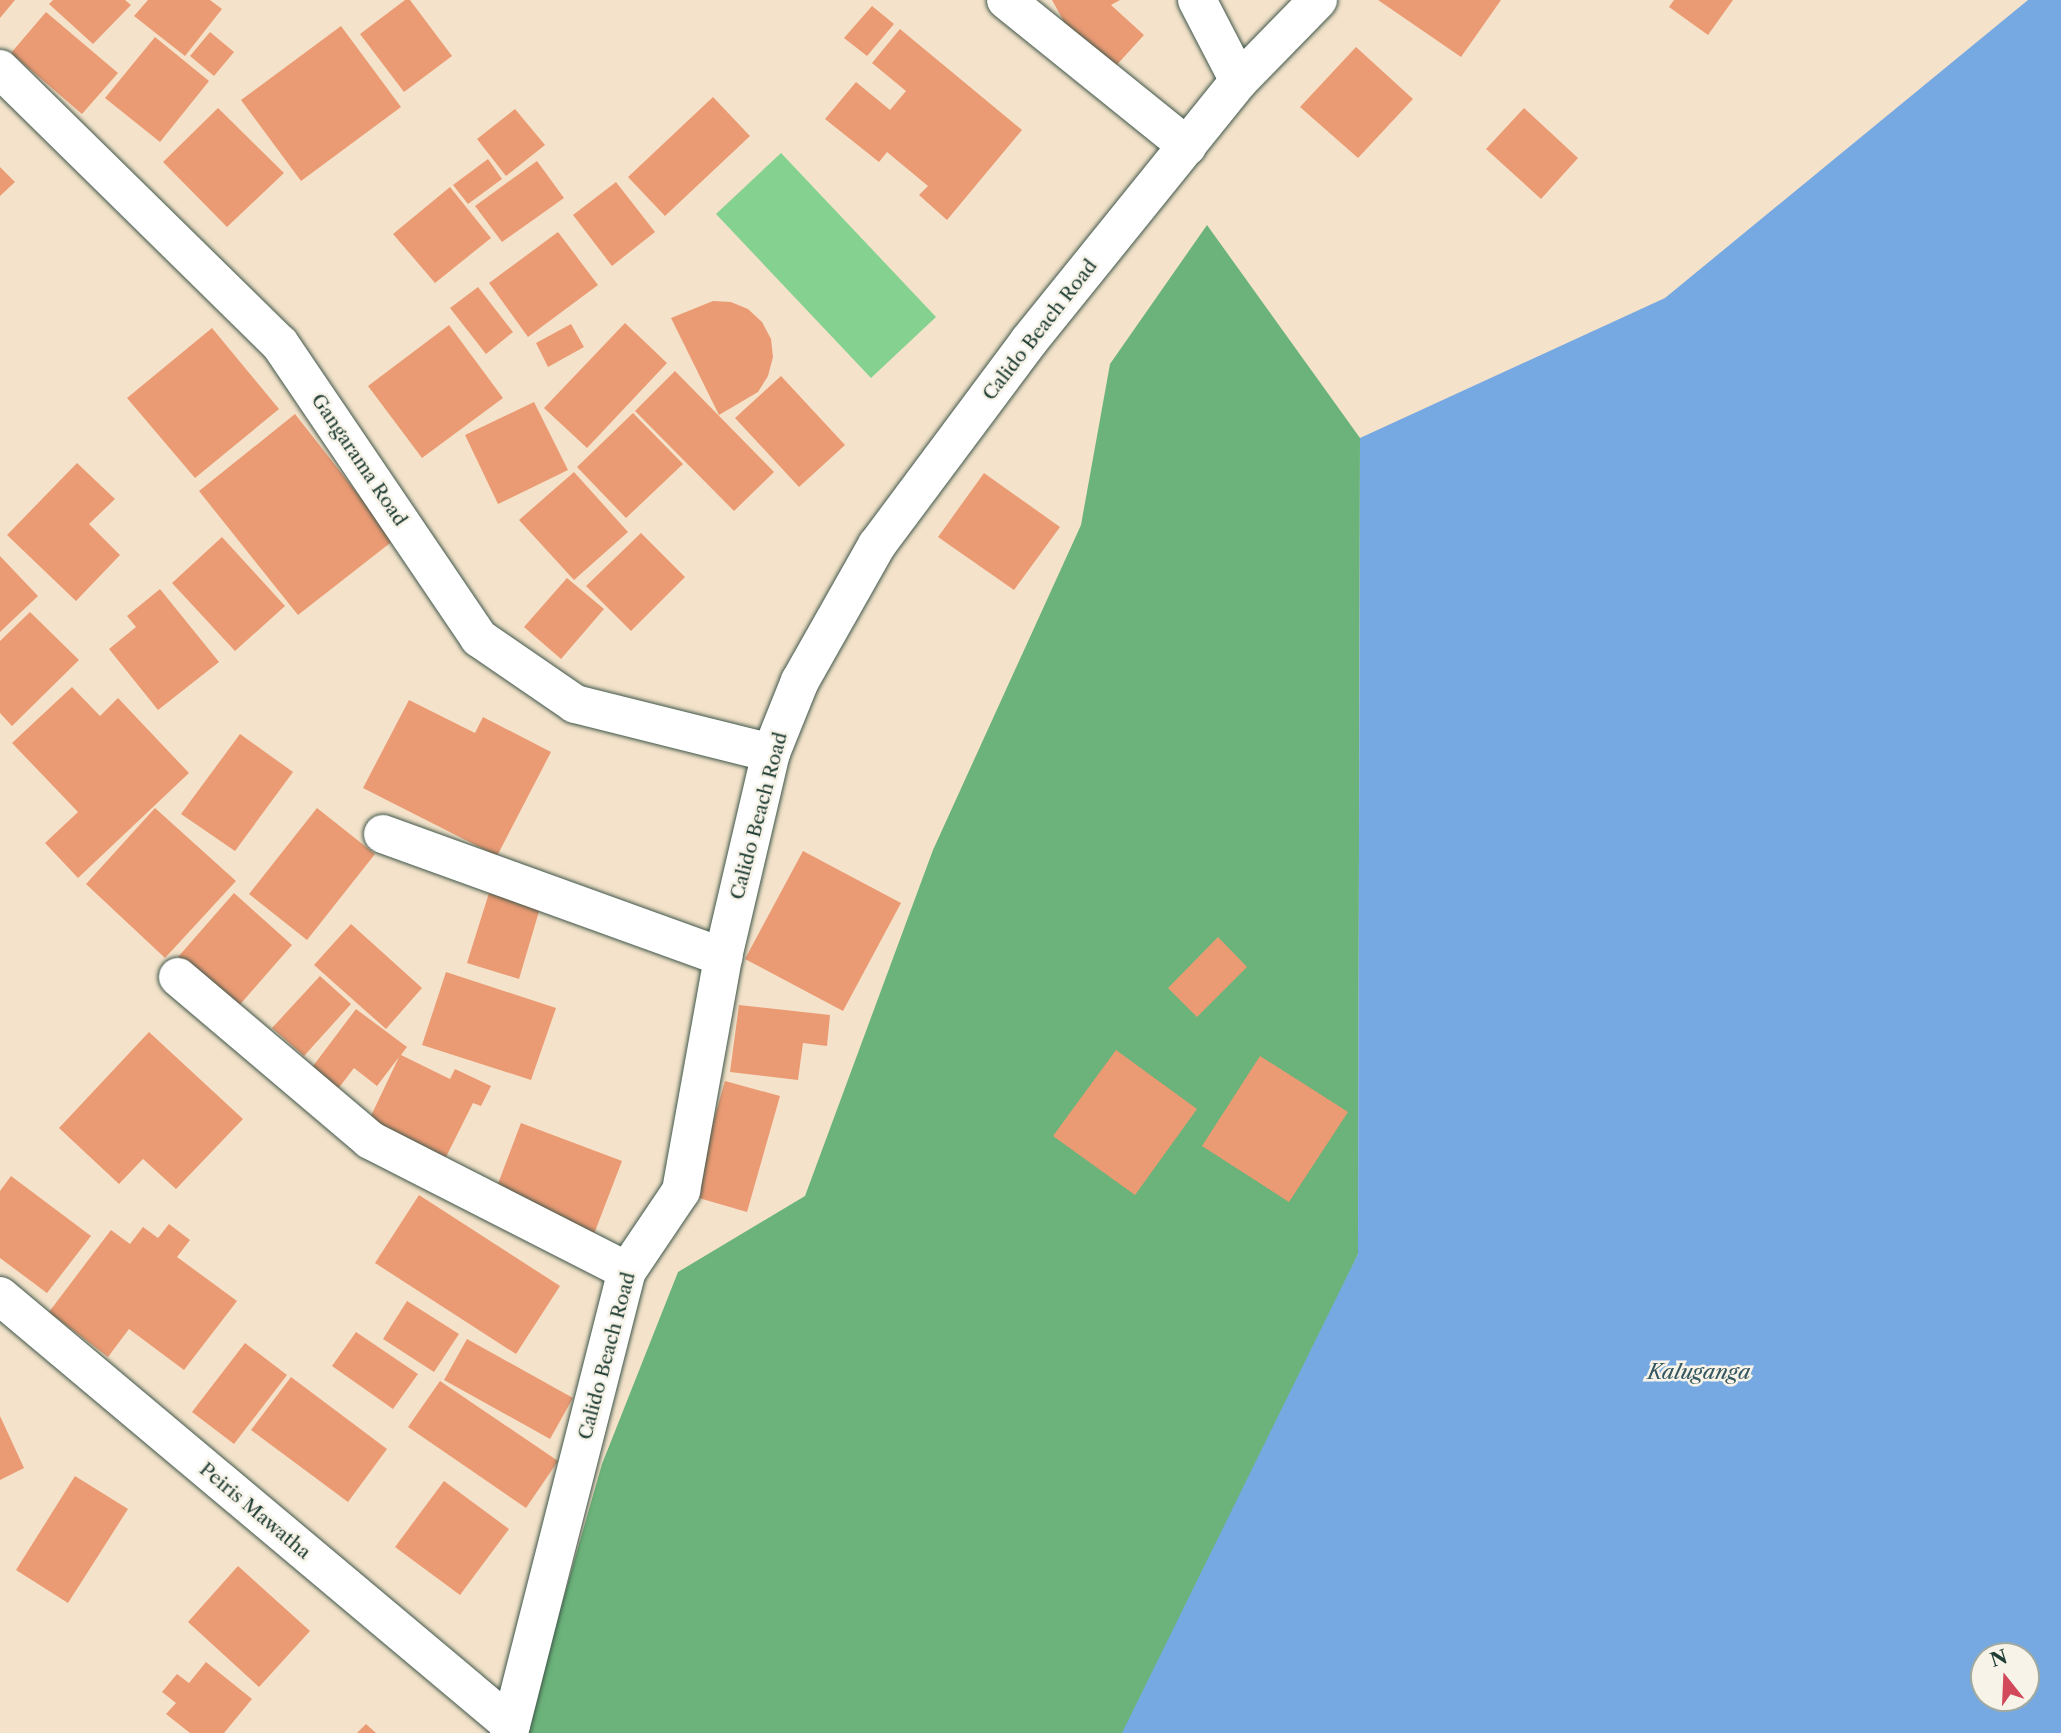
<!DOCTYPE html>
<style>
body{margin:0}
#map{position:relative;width:2061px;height:1733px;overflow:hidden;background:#f4e3ca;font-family:"Libre Caslon Text",serif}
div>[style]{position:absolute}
.green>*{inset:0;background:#84d190}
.forest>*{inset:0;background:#6bb37a}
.water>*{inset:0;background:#76a9e2}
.building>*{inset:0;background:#eb9b74}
.roads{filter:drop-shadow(0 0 2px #3f564a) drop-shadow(0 0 2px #3f564a)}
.minor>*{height:38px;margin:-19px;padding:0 19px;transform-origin:19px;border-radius:19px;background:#fff}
span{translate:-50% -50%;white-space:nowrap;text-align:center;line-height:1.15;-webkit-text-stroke:5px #f7f3e8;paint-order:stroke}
.street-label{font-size:19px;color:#1f3d34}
.water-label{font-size:21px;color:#355860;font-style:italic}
.north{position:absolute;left:1970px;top:1642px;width:70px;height:70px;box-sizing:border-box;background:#f7f3e8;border:2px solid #a1aaa0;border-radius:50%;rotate:342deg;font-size:19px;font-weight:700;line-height:28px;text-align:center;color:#1f3d34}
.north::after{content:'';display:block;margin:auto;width:24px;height:32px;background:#d1495b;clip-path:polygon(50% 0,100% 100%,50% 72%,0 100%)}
</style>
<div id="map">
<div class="green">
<div style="clip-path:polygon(781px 153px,936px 317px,871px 378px,716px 214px)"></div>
</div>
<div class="forest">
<div style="clip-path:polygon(1207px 225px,1360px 438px,1358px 1254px,1146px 1733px,525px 1733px,602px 1464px,678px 1272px,805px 1196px,933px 850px,1081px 525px,1110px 364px)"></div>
</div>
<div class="water">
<div style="clip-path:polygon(evenodd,2028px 0,2061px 0,2061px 1733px,1122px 1733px,1358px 1254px,1360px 438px,1665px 298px,2028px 0,1984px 1656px,2026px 1656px,2026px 1698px,1984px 1698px,1984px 1656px)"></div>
</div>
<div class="building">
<div style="clip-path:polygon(0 0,15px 0,0 18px)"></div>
<div style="clip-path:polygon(53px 0,125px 0,131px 5px,93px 44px,49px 4px)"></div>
<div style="clip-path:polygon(148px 0,210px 0,222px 9px,185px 56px,134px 16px)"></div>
<div style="clip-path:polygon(405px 0,410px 0,452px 56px,404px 92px,360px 34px)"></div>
<div style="clip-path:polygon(1052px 0,1120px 0,1111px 5px,1144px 35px,1113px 69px,1068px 29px)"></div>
<div style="clip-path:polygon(1378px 0,1501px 0,1461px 57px)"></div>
<div style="clip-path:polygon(1674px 0,1733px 0,1708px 35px,1669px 7px)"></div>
<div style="clip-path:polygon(872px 6px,894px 24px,867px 56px,844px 38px)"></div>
<div style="clip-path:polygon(46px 12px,118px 73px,82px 114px,11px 53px)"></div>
<div style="clip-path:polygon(341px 26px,401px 107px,301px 181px,241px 100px)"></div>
<div style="clip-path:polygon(900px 29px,1022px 130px,947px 220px,919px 195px,928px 186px,887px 152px,879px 162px,825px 119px,856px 82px,890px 110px,906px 91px,872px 63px)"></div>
<div style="clip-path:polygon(210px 32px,234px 52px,214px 76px,190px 56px)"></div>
<div style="clip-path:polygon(155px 37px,209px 81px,160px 142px,105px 98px)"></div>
<div style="clip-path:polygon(1356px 47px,1413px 99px,1358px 158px,1300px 107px)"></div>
<div style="clip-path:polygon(713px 97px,750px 136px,665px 216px,628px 177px)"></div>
<div style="clip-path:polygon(218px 108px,284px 173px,227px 227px,163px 162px)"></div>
<div style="clip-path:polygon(1524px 108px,1578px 158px,1541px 199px,1486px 149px)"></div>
<div style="clip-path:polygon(515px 109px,545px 145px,506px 176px,477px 139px)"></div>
<div style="clip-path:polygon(488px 159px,502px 179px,468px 204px,453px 185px)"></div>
<div style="clip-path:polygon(537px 161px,564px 198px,502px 242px,475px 206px)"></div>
<div style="clip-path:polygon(0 167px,15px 182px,0 196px)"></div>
<div style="clip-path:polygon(616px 182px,655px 232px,612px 266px,573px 215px)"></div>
<div style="clip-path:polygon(450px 187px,491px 238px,435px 283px,393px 234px)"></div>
<div style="clip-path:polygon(558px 232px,598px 285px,528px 337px,489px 283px)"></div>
<div style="clip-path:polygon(478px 287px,513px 332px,486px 354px,450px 308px)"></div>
<div style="clip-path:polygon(713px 301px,731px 302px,748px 309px,762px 322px,771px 339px,773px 357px,768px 376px,758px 392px,719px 415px,671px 318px)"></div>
<div style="clip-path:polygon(625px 323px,667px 363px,587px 448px,544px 408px)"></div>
<div style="clip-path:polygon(571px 324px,584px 347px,548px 367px,536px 343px)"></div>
<div style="clip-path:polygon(449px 325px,503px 398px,422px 458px,368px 386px)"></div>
<div style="clip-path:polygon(212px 328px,279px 409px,195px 478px,127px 398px)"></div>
<div style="clip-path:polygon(675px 371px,774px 472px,734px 511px,635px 411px)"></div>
<div style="clip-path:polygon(781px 376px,845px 445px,799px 487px,735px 418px)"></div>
<div style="clip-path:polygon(534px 402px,568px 470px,498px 504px,465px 435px)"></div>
<div style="clip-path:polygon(633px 413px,683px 464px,626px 518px,577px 467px)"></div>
<div style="clip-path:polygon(295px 414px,394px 540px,298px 615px,199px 491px)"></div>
<div style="clip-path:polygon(77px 463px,115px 499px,89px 524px,120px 555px,76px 601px,7px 535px)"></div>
<div style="clip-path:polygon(574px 472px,628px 532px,574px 580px,519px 520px)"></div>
<div style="clip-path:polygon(984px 473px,1060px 527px,1014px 590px,938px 537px)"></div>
<div style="clip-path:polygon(641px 533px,685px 577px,631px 631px,586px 586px)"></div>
<div style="clip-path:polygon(222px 537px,285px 606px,235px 651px,172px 583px)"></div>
<div style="clip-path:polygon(0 556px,38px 596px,0 632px)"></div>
<div style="clip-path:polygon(567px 578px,604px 609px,561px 659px,524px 627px)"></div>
<div style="clip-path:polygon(160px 589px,219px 662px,158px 710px,109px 649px,136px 627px,127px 616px)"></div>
<div style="clip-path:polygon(30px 612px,79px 660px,12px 726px,0 713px,0 641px)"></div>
<div style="clip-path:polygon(72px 687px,100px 716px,118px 698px,189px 773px,78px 878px,45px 843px,78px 812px,12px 743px)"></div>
<div style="clip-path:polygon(409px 700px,475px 733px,483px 717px,551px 752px,497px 856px,363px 788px)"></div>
<div style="clip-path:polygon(240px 734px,293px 772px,235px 851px,181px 814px)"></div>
<div style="clip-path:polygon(155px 808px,236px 881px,165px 958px,86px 884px)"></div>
<div style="clip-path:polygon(317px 808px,375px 854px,307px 940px,249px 894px)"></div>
<div style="clip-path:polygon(803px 851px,901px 903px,843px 1011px,745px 959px)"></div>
<div style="clip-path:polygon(234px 893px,292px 945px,236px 1009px,178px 957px)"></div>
<div style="clip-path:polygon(489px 893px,540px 908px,519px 979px,467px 963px)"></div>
<div style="clip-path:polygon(351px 924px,422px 988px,386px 1029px,314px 965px)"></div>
<div style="clip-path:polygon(1218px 937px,1247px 967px,1197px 1017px,1168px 988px)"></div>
<div style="clip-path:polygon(446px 972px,556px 1008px,531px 1080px,422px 1045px)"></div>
<div style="clip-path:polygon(320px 976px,351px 1004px,304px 1056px,272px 1028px)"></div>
<div style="clip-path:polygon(739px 1005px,830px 1015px,827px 1046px,803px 1043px,798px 1080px,730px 1072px)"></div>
<div style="clip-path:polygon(356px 1009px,407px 1047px,401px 1055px,450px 1079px,455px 1069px,491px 1086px,481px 1106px,473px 1103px,446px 1157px,369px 1120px,399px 1057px,377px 1086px,354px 1068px,334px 1094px,307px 1074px)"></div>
<div style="clip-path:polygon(149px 1032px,243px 1119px,176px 1189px,143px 1159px,119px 1184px,59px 1128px)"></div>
<div style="clip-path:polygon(1116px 1050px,1197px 1109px,1135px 1195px,1053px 1136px)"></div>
<div style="clip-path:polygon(1260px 1056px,1348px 1112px,1289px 1202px,1202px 1146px)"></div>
<div style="clip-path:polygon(725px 1081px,780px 1096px,747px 1212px,692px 1196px)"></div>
<div style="clip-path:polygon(521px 1123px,622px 1161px,594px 1234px,493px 1197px)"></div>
<div style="clip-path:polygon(11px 1176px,91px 1236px,47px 1293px,0 1258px,0 1191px)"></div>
<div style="clip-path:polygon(419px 1195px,560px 1286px,516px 1354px,375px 1263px)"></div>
<div style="clip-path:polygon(169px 1224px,190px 1240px,177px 1257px,237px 1301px,184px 1370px,129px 1329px,108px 1357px,49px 1312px,111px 1230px,130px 1244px,143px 1227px,158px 1238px)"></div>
<div style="clip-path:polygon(407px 1301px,459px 1334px,434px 1372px,383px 1339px)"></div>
<div style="clip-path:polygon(356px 1332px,418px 1374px,393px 1409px,332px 1366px)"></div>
<div style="clip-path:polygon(467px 1339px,573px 1398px,550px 1439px,444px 1380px)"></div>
<div style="clip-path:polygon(245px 1343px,287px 1375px,234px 1444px,192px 1412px)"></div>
<div style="clip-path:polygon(291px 1377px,387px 1449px,348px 1502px,251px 1430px)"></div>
<div style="clip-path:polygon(440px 1381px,558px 1461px,526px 1508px,408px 1427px)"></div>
<div style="clip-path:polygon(0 1416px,24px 1468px,0 1480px)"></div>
<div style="clip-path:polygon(75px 1476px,128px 1509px,68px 1603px,16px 1570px)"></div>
<div style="clip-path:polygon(444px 1481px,509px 1529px,460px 1595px,395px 1547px)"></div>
<div style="clip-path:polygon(238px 1566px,310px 1631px,259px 1687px,188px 1622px)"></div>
<div style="clip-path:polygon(206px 1662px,252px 1699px,224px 1733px,190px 1733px,166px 1714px,176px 1703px,162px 1692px,177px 1674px,189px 1683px)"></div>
<div style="clip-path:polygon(366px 1724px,376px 1733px,357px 1733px)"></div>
</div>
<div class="roads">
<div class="minor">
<div style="left:1006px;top:0;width:233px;rotate:38.9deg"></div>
<div style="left:1197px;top:0;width:91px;rotate:62.6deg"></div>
<div style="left:0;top:69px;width:392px;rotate:44.5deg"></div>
<div style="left:280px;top:344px;width:355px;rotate:55.9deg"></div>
<div style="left:479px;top:638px;width:116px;rotate:34.5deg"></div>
<div style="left:575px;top:704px;width:202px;rotate:14deg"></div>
<div style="left:383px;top:834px;width:362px;rotate:19.9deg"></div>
<div style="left:178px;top:977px;width:252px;rotate:40.3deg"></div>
<div style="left:370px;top:1140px;width:288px;rotate:27deg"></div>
<div style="left:0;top:1296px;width:667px;rotate:40.01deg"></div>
<div style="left:509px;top:1733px;width:477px;rotate:-75.7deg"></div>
<div style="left:627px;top:1271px;width:97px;rotate:-56deg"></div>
<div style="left:681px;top:1191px;width:238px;rotate:-79.8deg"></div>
<div style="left:723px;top:957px;width:210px;rotate:-76.8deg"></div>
<div style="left:771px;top:753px;width:78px;rotate:-68.1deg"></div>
<div style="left:800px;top:681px;width:156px;rotate:-60.5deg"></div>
<div style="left:877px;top:545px;width:254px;rotate:-53.3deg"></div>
<div style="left:1029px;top:341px;width:334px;rotate:-51.1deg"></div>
<div style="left:1239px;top:81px;width:113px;rotate:-45.7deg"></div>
</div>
</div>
<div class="street-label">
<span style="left:1040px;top:330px;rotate:-52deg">Calido Beach Road</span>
<span style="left:359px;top:460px;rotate:56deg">Gangarama Road</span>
<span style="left:759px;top:816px;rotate:-75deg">Calido Beach Road</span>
<span style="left:607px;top:1356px;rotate:-75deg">Calido Beach Road</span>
<span style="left:255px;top:1511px;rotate:40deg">Peiris Mawatha</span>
</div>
<div class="water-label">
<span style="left:1699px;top:1372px">Kaluganga</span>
</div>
<div class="north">N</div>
</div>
